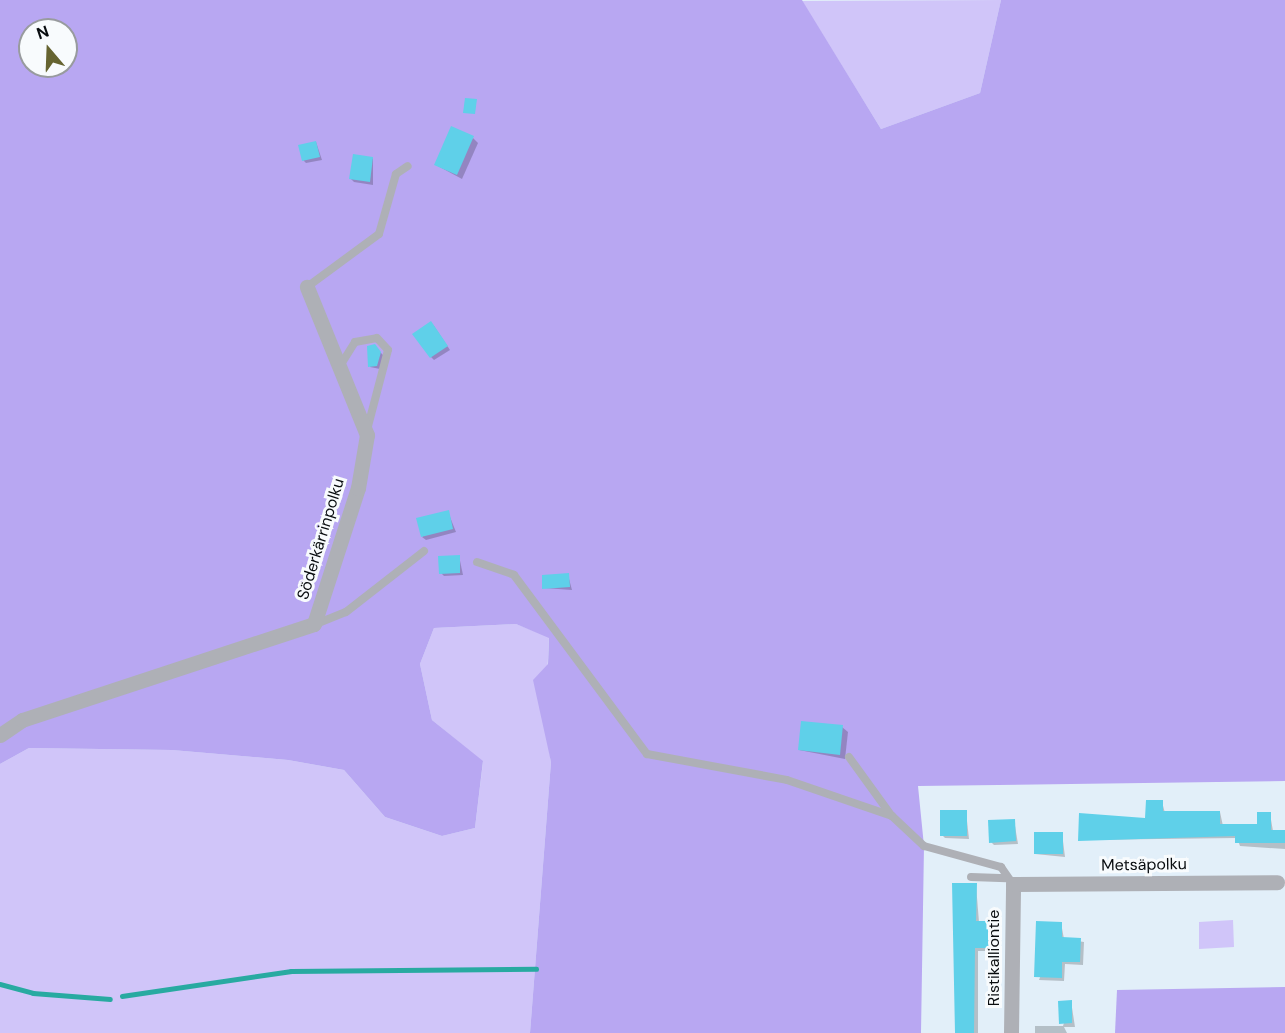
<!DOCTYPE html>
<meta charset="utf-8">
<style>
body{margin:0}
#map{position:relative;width:1285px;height:1033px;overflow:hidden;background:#e2eff9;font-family:"DM Sans",sans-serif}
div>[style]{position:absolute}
.green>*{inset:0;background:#d0c5f9}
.forest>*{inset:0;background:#b8a7f2}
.shadow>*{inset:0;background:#0003}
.stream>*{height:4.5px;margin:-2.25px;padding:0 2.25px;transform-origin:2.25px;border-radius:2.25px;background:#28aaa1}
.building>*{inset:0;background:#5fd0e9}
.service>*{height:8px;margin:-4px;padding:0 4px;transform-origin:4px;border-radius:4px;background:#aeb0b6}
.minor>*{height:15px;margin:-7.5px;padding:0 7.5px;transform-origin:7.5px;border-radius:7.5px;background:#aeb0b6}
span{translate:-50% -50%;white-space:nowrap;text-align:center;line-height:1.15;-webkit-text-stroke:6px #f8fbfd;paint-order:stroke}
.street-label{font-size:16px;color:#080c0f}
.north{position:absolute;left:18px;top:18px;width:60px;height:60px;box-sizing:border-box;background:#f8fbfd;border:2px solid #989b9e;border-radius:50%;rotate:341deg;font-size:16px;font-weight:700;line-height:24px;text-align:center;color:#080c0f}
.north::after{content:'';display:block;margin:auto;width:21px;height:27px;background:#666431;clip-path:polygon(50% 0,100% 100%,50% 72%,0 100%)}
</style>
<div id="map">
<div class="green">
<div style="clip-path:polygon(1001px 0,980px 93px,881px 129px,802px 1px)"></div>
<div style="clip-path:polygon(516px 624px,549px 637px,545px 723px,551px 762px,530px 1033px,0 1033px,0 764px,29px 748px,172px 750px,288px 760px,344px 770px,385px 817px,442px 836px,475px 828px,483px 762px,432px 720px,420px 664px,434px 628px)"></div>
<div style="clip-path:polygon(1233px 920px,1234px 947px,1199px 949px,1199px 922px)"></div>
</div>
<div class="forest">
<div style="clip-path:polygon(evenodd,0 0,802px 0,881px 129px,980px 93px,1001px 0,1285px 0,1285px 781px,918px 786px,924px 846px,921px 1033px,530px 1033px,551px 762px,533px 680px,548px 664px,549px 638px,516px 624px,434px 628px,420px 664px,432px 720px,483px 761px,475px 828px,442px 836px,385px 817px,344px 770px,288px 760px,172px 750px,29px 748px,0 764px,0 0,30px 30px,66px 30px,66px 66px,30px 66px,30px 30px)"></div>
<div style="clip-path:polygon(1285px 987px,1285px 1033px,1115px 1033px,1117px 990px)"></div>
</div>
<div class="shadow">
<div style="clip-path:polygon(473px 138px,478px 143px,462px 179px,436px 165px)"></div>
<div style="clip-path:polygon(316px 142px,322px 160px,306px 163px,303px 160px)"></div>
<div style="clip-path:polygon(373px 158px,373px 185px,354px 182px,351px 179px)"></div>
<div style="clip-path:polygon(434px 326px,450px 350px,434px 360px,431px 357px)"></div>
<div style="clip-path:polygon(374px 346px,384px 356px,380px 369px,370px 367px)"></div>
<div style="clip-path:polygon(448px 512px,456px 532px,426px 540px,422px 537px)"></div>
<div style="clip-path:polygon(459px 556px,463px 575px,444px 576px,441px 573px)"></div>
<div style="clip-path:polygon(568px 575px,572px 590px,544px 588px)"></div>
<div style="clip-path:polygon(842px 727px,848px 732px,845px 759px,799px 750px)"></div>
<div style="clip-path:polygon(1162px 802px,1165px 813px,1220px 812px,1223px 826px,1258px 826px,1270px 814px,1273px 831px,1285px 831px,1285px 849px,1240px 846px,1237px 838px,1080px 840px,1147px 820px)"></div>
<div style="clip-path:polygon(966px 812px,969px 839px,945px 838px,942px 835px)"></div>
<div style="clip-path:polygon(1014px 820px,1018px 844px,994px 845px,991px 842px)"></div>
<div style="clip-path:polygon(1062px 833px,1065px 857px,1035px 854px)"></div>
<div style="clip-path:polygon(976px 885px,979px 922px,991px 926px,992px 951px,978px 951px,978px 1033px,956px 1033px)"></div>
<div style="clip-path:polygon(1061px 923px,1064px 939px,1084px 942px,1083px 965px,1065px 964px,1064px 981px,1039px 980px)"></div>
<div style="clip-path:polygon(1071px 1001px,1075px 1027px,1064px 1027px,1067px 1033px,1035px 1033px,1035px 1026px,1063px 1026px)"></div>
</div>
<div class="stream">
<div style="left:0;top:984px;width:34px;rotate:15deg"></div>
<div style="left:33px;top:993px;width:77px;rotate:4.5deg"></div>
<div style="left:122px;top:996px;width:171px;rotate:-8.4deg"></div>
<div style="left:291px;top:971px;width:245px;rotate:-0.5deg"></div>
</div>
<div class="building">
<div style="clip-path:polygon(465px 98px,477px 99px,475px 114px,463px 113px)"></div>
<div style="clip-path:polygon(451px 126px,474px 136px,457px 175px,434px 165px)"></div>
<div style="clip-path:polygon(316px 141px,320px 157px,302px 161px,298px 145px)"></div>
<div style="clip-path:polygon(353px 154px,373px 157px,370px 182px,349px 179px)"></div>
<div style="clip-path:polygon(431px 321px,448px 346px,430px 358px,412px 334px)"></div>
<div style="clip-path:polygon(375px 344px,381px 352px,377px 366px,368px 367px,367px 346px)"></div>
<div style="clip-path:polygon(449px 510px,453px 529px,421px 537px,416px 518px)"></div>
<div style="clip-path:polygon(460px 555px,460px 573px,439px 574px,438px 556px)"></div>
<div style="clip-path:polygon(569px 573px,570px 587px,542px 589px,542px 575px)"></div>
<div style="clip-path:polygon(801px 721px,843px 725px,840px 755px,798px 750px)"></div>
<div style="clip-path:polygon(1146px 800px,1163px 800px,1163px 811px,1220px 811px,1220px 824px,1257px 824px,1257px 812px,1271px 812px,1271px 830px,1285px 830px,1285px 843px,1235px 843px,1235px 836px,1078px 841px,1079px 813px,1145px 818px)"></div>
<div style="clip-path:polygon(940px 810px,967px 810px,967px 836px,940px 836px)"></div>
<div style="clip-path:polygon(1015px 819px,1016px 841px,989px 843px,988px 820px)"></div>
<div style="clip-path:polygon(1034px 832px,1063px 832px,1063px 854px,1034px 854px)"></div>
<div style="clip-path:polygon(952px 883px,977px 883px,976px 921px,989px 921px,989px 948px,975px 948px,974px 1033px,955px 1033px)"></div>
<div style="clip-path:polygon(1036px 921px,1062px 922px,1062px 937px,1081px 938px,1080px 962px,1062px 962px,1062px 978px,1034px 977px)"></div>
<div style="clip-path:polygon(1072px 1000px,1072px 1023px,1059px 1024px,1058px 1001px)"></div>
</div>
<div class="service">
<div style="left:307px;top:287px;width:89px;rotate:-36.4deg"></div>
<div style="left:379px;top:234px;width:62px;rotate:-74.2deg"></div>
<div style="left:396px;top:174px;width:14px;rotate:-34deg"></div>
<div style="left:340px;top:366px;width:28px;rotate:-58deg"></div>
<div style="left:355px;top:342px;width:22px;rotate:-10deg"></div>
<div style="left:377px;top:338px;width:16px;rotate:47deg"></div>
<div style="left:388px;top:350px;width:83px;rotate:104.7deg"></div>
<div style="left:477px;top:562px;width:39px;rotate:19deg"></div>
<div style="left:514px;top:575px;width:223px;rotate:53.4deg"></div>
<div style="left:647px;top:754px;width:142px;rotate:10.5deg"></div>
<div style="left:787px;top:780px;width:111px;rotate:18.9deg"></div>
<div style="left:892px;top:816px;width:44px;rotate:43.2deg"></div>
<div style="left:924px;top:846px;width:80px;rotate:15.3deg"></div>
<div style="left:1001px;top:867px;width:21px;rotate:55deg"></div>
<div style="left:316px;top:624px;width:32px;rotate:-22deg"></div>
<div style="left:346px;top:612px;width:99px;rotate:-38deg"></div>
<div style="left:849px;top:757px;width:72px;rotate:54.1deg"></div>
<div style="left:971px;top:877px;width:36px;rotate:2deg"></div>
</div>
<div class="minor">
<div style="left:0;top:735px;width:27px;rotate:-34deg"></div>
<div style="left:22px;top:720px;width:307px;rotate:-18.2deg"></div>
<div style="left:314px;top:624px;width:143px;rotate:-72.1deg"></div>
<div style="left:358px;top:488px;width:54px;rotate:-80.4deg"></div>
<div style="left:367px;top:435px;width:160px;rotate:-112.1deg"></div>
<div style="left:1011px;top:1033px;width:149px;rotate:-89.2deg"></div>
<div style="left:1013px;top:884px;width:264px;rotate:-0.4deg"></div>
</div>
<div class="street-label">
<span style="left:321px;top:539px;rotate:-73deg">Söderkärrinpolku</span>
<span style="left:1144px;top:865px;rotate:-1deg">Metsäpolku</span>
<span style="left:994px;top:958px;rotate:-90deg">Ristikalliontie</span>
</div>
<div class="north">N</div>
</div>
